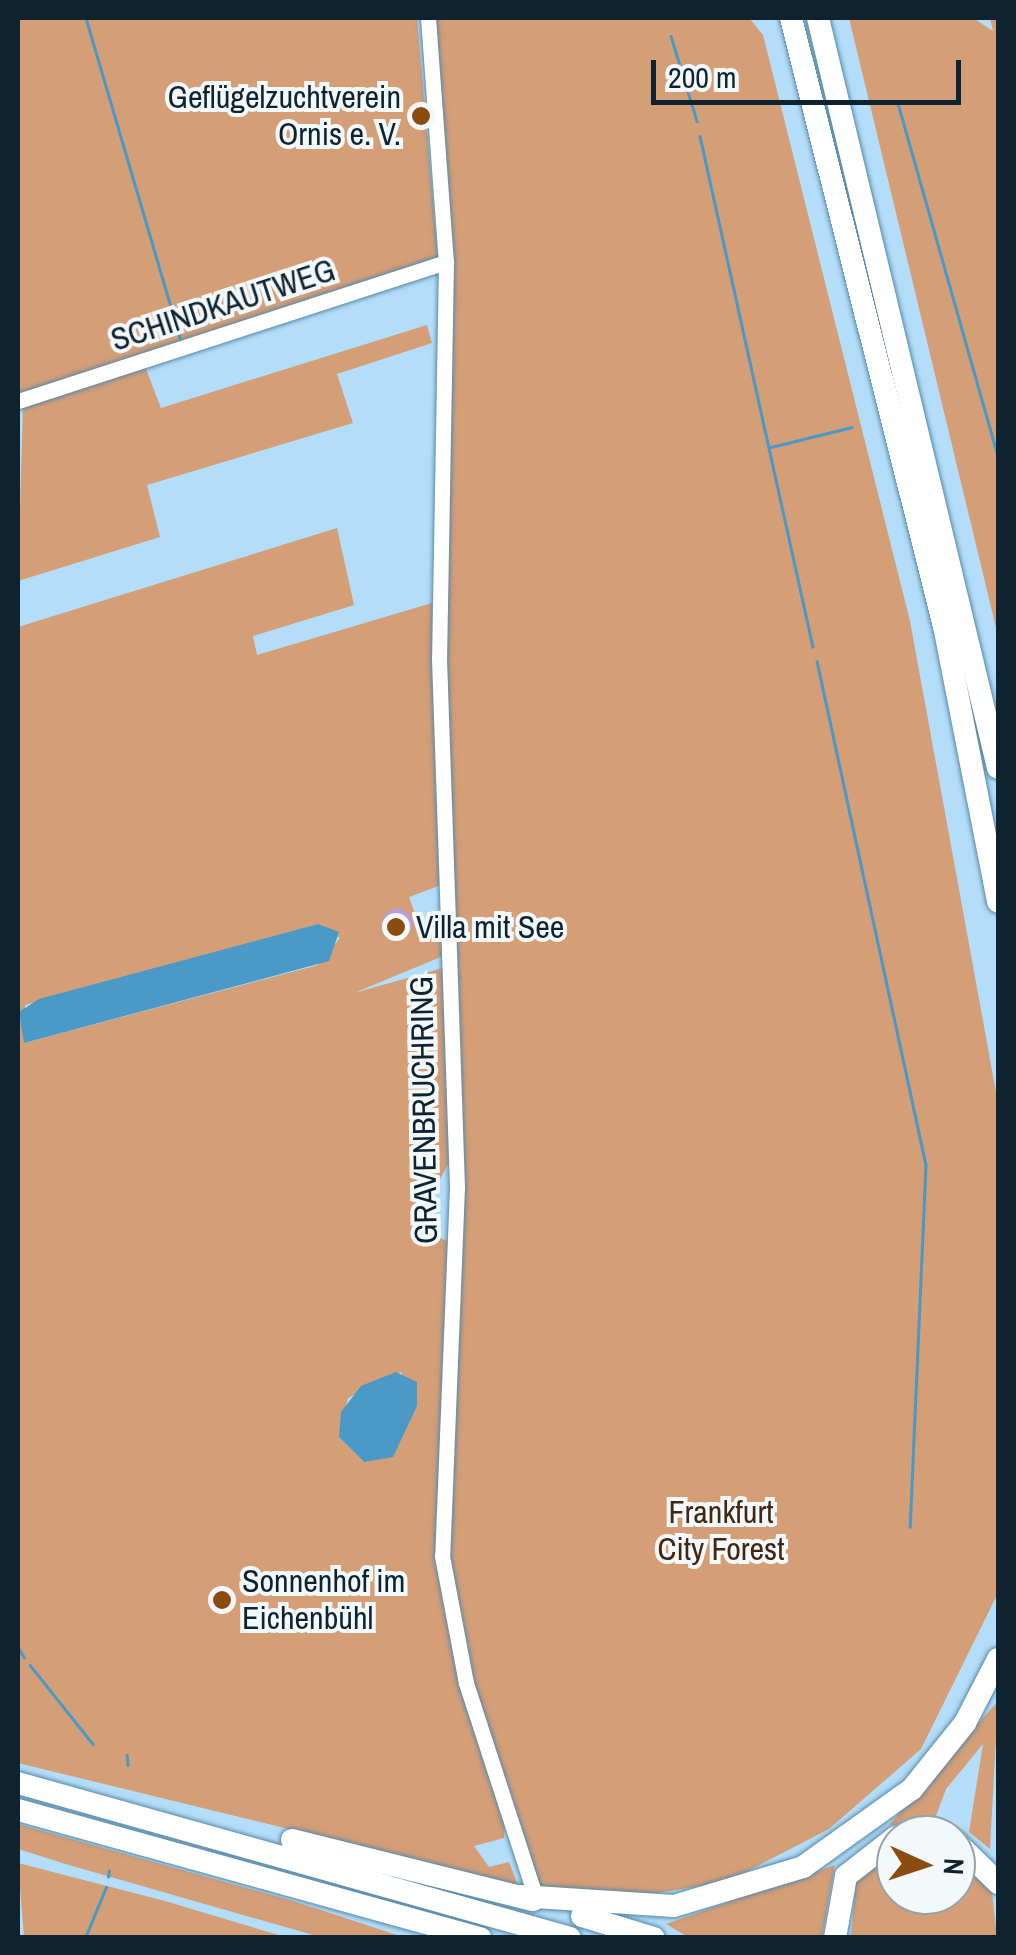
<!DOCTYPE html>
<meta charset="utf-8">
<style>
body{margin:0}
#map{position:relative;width:1016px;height:1955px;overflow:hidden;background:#b3ddf8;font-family:"Archivo Narrow",sans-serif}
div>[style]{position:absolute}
.green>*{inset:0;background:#d49e77}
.water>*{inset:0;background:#4a99c7}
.stream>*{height:2.5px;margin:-1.25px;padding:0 1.25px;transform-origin:1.25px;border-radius:1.25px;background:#4a99c7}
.building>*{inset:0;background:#b39fe6}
.round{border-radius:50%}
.roads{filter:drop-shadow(0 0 2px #5789a8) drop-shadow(0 0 2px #5789a8)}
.minor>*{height:15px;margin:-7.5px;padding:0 7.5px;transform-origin:7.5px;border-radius:7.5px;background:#fff}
.highway>*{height:22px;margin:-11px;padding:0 11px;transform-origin:11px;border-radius:11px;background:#fff}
.dots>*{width:28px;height:28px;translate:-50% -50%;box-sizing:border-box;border:5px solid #f3f8fb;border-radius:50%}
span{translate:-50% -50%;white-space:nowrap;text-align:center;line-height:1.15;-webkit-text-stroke:8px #f3f8fb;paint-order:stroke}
.poi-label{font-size:32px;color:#0e232f}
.right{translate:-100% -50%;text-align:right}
.left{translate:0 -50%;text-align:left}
.street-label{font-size:32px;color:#0e232f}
.park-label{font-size:32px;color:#422611}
.frame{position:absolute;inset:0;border:20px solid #0e232f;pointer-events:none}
.north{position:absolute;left:876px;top:1815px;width:100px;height:100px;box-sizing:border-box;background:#f3f8fb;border:2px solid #97a3a9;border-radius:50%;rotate:93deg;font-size:28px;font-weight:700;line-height:40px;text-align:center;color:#0e232f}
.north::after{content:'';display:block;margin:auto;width:35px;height:45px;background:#8b4c12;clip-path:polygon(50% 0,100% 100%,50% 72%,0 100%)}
.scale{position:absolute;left:651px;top:60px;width:310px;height:45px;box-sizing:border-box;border:5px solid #0e232f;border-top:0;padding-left:12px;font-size:30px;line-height:35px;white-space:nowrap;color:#0e232f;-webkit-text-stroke:8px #f3f8fb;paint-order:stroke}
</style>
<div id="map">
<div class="green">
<div style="clip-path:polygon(18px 18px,417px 18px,438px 258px,18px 395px)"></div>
<div style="clip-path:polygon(433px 18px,749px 18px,763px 35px,910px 621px,998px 1103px,998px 1593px,921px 1749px,829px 1829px,726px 1882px,651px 1894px,542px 1891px,480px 1713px,447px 1570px,461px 1191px,445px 614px,451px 279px)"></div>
<div style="clip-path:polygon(849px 18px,973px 18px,993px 31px,990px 18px,998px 18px,998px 636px)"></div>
<div style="clip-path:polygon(427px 325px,432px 343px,337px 374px,353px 423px,147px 485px,160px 537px,18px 581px,23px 403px,144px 364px,161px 408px)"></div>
<div style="clip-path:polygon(evenodd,337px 528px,354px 605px,253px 636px,257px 655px,432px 603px,441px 885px,409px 897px,423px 936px,442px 927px,443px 956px,354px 993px,443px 968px,452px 1157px,415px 1225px,451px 1243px,436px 1532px,506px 1814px,504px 1838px,474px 1846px,489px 1867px,509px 1862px,518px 1885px,18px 1763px,18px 627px,337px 528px,318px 924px,340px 938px,318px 965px,24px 1043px,25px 1005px,318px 924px,337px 528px,401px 1372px,417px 1406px,364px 1462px,339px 1437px,348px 1398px,401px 1372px)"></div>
<div style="clip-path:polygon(998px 1701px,990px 1849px,969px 1832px,983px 1744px,946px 1789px,933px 1824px,889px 1825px)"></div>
<div style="clip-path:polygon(18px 1824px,293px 1901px,403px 1937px,320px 1937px,69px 1865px,18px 1849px)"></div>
<div style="clip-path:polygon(896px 1849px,896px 1895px,956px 1895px,956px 1855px,992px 1892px,997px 1937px,851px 1937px,856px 1882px)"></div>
<div style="clip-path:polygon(18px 1863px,165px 1901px,285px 1937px,24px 1937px)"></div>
<div style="clip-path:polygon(835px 1865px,822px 1937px,688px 1937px,666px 1924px)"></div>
</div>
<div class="water">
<div style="clip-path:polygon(318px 924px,339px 932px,329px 961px,24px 1043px,19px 1012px,39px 999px)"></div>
<div style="clip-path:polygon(396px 1372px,417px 1382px,417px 1406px,393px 1457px,364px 1462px,339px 1437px,341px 1412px,361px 1386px)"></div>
</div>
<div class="stream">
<div style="left:86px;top:18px;width:337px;rotate:73.6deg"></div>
<div style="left:671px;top:36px;width:89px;rotate:73deg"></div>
<div style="left:898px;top:103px;width:367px;rotate:74.2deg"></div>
<div style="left:700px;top:136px;width:523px;rotate:77.53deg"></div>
<div style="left:771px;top:447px;width:83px;rotate:-13.9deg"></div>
<div style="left:817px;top:661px;width:516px;rotate:77.8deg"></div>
<div style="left:926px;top:1165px;width:362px;rotate:92.5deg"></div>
<div style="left:18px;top:1647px;width:12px;rotate:59deg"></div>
<div style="left:30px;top:1665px;width:101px;rotate:51.4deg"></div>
<div style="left:127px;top:1755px;width:10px;rotate:84deg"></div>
<div style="left:108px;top:1877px;width:6px;rotate:-81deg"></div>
<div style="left:85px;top:1938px;width:55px;rotate:-67.6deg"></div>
</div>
<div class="building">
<div class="round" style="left:382px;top:909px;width:30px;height:30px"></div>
</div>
<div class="roads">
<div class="minor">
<div style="left:428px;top:18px;width:245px;rotate:85.8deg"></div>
<div style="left:446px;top:262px;width:396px;rotate:91deg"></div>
<div style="left:439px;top:658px;width:529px;rotate:88.05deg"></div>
<div style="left:457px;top:1187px;width:369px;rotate:92.3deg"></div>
<div style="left:442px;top:1556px;width:129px;rotate:79.3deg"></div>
<div style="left:466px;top:1683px;width:217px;rotate:72deg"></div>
<div style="left:18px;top:401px;width:450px;rotate:-18deg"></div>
</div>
<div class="highway">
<div style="left:791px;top:18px;width:627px;rotate:75.88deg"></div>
<div style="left:944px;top:626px;width:281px;rotate:78.9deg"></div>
<div style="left:818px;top:18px;width:771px;rotate:76.5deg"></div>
<div style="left:18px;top:1783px;width:573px;rotate:15.68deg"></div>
<div style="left:18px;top:1810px;width:480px;rotate:15.5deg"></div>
<div style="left:907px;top:1835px;width:25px"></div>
<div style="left:292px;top:1840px;width:248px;rotate:14deg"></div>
<div style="left:956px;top:1842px;width:59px;rotate:44.3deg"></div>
<div style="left:520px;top:1896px;width:154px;rotate:3.7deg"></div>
<div style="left:674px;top:1906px;width:135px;rotate:-16.8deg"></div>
<div style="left:803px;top:1867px;width:134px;rotate:-35.6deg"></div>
<div style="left:912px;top:1789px;width:85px;rotate:-51.2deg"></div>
<div style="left:965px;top:1723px;width:72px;rotate:-62.7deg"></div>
<div style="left:582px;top:1916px;width:75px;rotate:17deg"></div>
<div style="left:835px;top:1938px;width:63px;rotate:-79.9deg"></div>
<div style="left:846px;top:1876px;width:63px;rotate:-38deg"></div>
</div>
</div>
<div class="dots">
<div style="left:421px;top:116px;background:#8b4c12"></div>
<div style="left:396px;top:927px;background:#8b4c12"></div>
<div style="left:222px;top:1600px;background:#8b4c12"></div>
</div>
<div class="poi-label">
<span class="right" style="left:401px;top:116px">Geflügelzuchtverein<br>Ornis e. V.</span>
<span class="left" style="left:416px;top:927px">Villa mit See</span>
<span class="left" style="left:242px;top:1600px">Sonnenhof im<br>Eichenbühl</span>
</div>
<div class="street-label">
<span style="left:223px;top:305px;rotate:-18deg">SCHINDKAUTWEG</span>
<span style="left:424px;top:1110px;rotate:-91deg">GRAVENBRUCHRING</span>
</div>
<div class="park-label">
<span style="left:721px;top:1531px">Frankfurt<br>City Forest</span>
</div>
<div class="frame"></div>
<div class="north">N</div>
<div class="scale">200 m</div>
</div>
